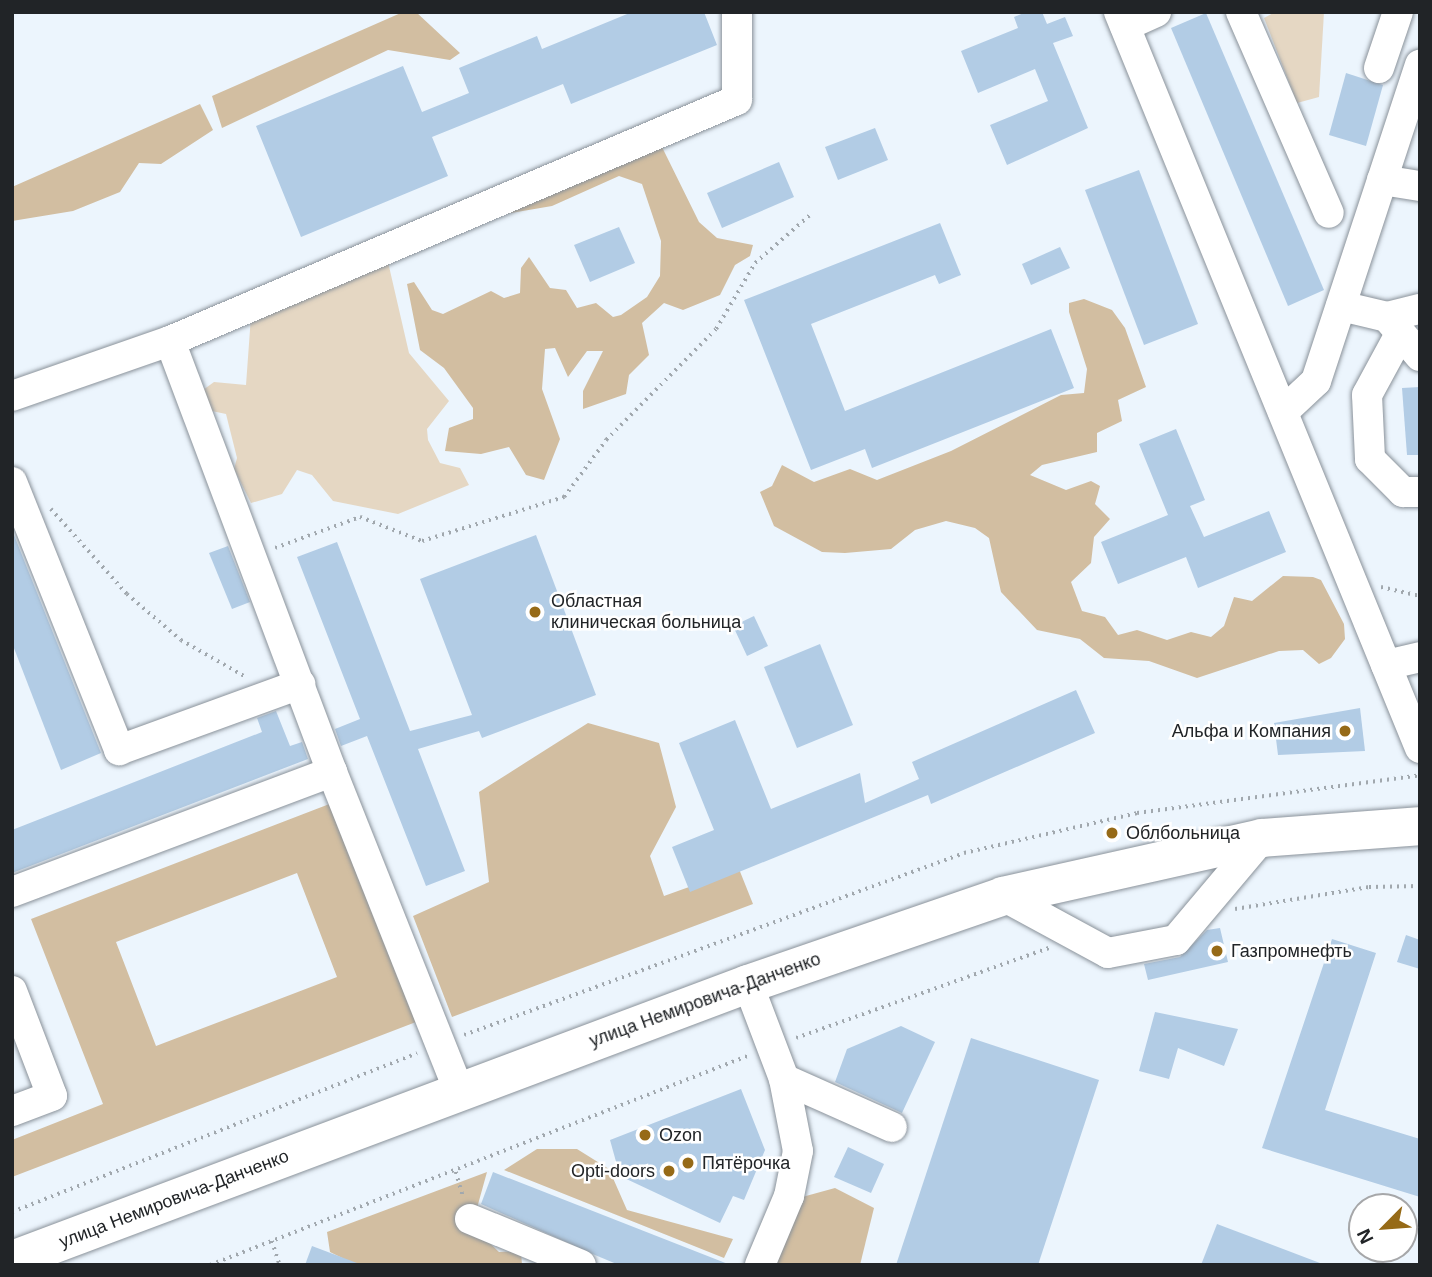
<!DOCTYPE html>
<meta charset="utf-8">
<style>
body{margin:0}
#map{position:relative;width:1432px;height:1277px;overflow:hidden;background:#ecf5fd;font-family:Helvetica,sans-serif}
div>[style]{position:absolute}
.green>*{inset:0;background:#e5d7c3}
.forest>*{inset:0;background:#d2bea1}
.building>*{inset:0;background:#b2cce5}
.path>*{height:3.5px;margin-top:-1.75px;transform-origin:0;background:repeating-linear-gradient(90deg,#a1a8ae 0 2px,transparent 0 7px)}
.roads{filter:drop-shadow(0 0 2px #8a929a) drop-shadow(0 0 2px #8a929a)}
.minor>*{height:30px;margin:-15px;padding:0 15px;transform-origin:15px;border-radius:15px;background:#fff}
.major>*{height:38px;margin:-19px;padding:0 19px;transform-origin:19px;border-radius:19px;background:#fff}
.dots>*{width:19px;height:19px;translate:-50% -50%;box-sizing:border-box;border:4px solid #fff;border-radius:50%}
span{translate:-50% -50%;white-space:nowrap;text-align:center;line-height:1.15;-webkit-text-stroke:5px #fff;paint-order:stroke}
.poi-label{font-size:18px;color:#212427}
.left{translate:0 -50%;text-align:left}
.right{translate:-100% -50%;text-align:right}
.street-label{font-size:18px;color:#212427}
.frame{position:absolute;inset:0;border:14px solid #212427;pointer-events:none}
.north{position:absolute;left:1348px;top:1193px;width:70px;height:70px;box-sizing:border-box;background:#fff;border:2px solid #a6a7a9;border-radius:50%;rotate:245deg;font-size:19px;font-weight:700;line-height:28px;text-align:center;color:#212427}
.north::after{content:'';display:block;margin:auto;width:24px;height:32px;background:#966a17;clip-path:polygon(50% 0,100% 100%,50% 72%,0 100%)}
</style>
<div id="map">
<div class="green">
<div style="clip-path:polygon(1275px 12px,1324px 12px,1319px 97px,1297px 103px,1264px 18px)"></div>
<div style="clip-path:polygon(385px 249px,409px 353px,449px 401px,427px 429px,428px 440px,440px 463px,460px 468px,469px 485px,398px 514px,333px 501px,312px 475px,297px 470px,282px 494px,251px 503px,234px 469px,237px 458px,226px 414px,207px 410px,203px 390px,214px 382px,246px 385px,252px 302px)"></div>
</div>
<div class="forest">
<div style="clip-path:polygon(403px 12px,416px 12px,460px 53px,450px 60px,388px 50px,222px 128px,212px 96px)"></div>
<div style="clip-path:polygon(200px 104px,213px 130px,161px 164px,139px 163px,120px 192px,73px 211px,12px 221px,12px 187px)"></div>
<div style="clip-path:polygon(661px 145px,699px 222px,717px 238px,753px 245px,750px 256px,735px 265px,720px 295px,683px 310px,664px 303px,642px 323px,649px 355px,629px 375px,626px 394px,583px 409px,583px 391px,603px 351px,587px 351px,568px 377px,555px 348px,545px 349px,542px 389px,560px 439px,544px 480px,526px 475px,509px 447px,481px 454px,445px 451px,449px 428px,473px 419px,473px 408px,444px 368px,420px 350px,407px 284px,414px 282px,432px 310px,443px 314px,491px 291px,504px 298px,520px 293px,521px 268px,529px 257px,550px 288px,566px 290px,577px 308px,596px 303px,613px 317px,621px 315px,647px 297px,660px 276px,661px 241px,642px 184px,619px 176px,552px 206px,505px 214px)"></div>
<div style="clip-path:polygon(1084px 299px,1112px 310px,1125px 328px,1146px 387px,1118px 400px,1122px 421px,1097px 433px,1097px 452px,1042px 465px,1030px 475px,1066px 490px,1091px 481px,1100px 486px,1095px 504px,1110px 519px,1094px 537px,1091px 563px,1071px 582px,1082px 611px,1105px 617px,1118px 635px,1137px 630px,1167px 640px,1191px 632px,1211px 637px,1224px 626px,1234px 597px,1252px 601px,1283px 576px,1313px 577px,1321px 580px,1344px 624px,1345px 639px,1331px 658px,1319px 664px,1303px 650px,1279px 651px,1197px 678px,1149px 661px,1104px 658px,1080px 639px,1037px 630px,1001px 592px,989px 538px,975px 528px,946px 521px,915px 530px,891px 549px,845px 553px,822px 552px,774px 526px,760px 492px,772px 486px,782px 465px,814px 482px,850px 469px,877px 480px,951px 451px,1061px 395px,1084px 393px,1087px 369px,1069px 312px,1069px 303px)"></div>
<div style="clip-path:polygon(588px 723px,659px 743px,676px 807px,650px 856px,664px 896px,739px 869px,753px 904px,452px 1017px,413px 916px,489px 882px,479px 792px)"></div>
<div style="clip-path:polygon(evenodd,332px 803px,416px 1022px,12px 1177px,12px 1140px,103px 1104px,31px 919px,332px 803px,297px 873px,337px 977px,156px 1046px,116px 942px,297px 873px)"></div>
<div style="clip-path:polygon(537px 1149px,577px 1149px,609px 1169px,627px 1210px,733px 1239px,724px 1258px,504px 1170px)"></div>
<div style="clip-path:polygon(487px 1172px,472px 1226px,499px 1252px,521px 1251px,522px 1265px,356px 1265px,330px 1252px,327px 1232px)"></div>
<div style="clip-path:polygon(835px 1188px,874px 1208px,860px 1265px,767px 1265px,795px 1199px)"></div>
</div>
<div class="building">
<div style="clip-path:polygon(632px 12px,704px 12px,717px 45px,571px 104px,563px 84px,432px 137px,448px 176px,301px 237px,256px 126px,403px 66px,422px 112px,469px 93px,459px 68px,537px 36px,542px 49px)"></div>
<div style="clip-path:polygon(1026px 12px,1042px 12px,1047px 24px,1065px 17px,1073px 36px,1053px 43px,1088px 128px,1007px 165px,990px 125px,1048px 101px,1035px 69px,978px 93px,961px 51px,1018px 28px,1014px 17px)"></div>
<div style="clip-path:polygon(1206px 13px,1324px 290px,1288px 306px,1171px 28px)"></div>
<div style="clip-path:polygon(1346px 73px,1383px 85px,1366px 146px,1329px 135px)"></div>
<div style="clip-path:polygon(875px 128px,888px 160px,838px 180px,825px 147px)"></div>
<div style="clip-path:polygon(779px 162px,794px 197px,722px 228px,707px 193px)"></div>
<div style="clip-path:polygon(1139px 170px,1198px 324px,1144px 345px,1085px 190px)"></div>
<div style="clip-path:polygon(940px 223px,961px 275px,939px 284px,935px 275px,811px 324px,845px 411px,1051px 329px,1074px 388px,872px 468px,865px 449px,811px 470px,744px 300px)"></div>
<div style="clip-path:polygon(619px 227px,635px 263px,590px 282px,574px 245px)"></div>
<div style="clip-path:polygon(1060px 247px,1070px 268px,1031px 285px,1022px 264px)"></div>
<div style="clip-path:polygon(1420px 387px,1420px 455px,1407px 455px,1402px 388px)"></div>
<div style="clip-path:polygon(1176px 429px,1205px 500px,1190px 506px,1204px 537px,1269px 511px,1286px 552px,1198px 588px,1186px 557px,1118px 584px,1101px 542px,1168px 515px,1139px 444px)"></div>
<div style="clip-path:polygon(12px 530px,101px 753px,61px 770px,12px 643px)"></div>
<div style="clip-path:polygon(536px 535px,596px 695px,482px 738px,479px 731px,418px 749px,465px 871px,426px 886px,367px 736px,341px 746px,335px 729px,360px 719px,297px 557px,337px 542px,410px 731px,472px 715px,420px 579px)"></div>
<div style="clip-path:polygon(228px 546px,250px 602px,232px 609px,209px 553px)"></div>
<div style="clip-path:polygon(754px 616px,768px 646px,747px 656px,733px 626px)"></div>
<div style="clip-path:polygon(820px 644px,853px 725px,797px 748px,764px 667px)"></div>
<div style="clip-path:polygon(1076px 690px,1095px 733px,931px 804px,928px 795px,690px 892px,672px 847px,714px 830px,679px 743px,735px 720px,771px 809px,860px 773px,865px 803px,919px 779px,912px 762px)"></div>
<div style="clip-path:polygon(1360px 708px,1365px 751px,1278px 755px,1274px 723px)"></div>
<div style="clip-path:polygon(276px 711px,290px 746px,302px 742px,308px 759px,12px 873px,12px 830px,262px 732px,257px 718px)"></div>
<div style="clip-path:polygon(1220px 928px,1228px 962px,1148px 980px,1144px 964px,1180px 957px,1207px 930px)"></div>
<div style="clip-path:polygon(1406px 935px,1420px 940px,1420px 969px,1397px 962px)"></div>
<div style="clip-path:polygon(1332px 939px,1376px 953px,1325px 1110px,1420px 1139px,1420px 1197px,1262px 1148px)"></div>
<div style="clip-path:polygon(1155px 1012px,1238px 1029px,1224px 1066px,1178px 1048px,1169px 1079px,1139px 1071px)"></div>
<div style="clip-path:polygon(901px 1026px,935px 1042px,902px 1113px,835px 1082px,847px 1049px)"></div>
<div style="clip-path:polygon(971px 1038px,1099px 1080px,1038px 1265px,896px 1265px)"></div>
<div style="clip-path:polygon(741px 1089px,765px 1150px,744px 1200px,733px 1196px,720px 1223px,620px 1176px,610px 1140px)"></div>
<div style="clip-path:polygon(848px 1147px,884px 1164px,871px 1193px,834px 1177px)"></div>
<div style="clip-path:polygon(493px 1172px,728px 1264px,728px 1265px,619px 1265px,595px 1255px,481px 1204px)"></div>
<div style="clip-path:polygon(1217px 1224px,1320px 1263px,1320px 1265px,1201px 1265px)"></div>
<div style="clip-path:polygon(312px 1246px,357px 1263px,356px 1265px,305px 1265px)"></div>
</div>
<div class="path">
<div style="left:51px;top:509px;width:114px;rotate:48.2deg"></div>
<div style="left:127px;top:594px;width:71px;rotate:40.4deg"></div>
<div style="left:181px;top:640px;width:73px;rotate:29.7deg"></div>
<div style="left:275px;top:548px;width:90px;rotate:-20deg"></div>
<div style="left:360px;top:517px;width:66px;rotate:21.2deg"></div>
<div style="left:422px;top:541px;width:149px;rotate:-17.2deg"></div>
<div style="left:564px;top:497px;width:71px;rotate:-53.6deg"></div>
<div style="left:606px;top:440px;width:156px;rotate:-45.3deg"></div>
<div style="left:716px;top:329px;width:77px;rotate:-59.4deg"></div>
<div style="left:755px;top:263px;width:74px;rotate:-41.2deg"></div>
<div style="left:1381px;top:587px;width:40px;rotate:13deg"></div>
<div style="left:1235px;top:909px;width:136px;rotate:-9.3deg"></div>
<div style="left:1369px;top:887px;width:51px;rotate:-1.1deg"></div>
<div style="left:464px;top:1035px;width:532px;rotate:-20deg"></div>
<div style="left:964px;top:853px;width:178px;rotate:-13deg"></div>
<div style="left:1137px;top:813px;width:286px;rotate:-7.6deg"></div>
<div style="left:796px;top:1038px;width:269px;rotate:-19.6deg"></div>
<div style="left:456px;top:1172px;width:26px;rotate:74deg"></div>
<div style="left:12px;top:1212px;width:435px;rotate:-21.4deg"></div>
<div style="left:272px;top:1241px;width:25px;rotate:72deg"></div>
<div style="left:210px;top:1265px;width:579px;rotate:-21.25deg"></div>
</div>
<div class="roads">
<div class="minor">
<div style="left:1119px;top:12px;width:795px;rotate:67.76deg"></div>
<div style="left:1241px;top:12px;width:219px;rotate:66.4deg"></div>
<div style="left:1125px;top:26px;width:34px;rotate:-24deg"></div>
<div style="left:1379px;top:68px;width:59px;rotate:-71.3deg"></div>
<div style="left:1382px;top:180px;width:38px;rotate:9deg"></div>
<div style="left:1341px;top:306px;width:47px;rotate:13.4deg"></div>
<div style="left:1387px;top:317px;width:51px;rotate:49.8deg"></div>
<div style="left:1387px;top:317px;width:34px;rotate:-14deg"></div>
<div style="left:1399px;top:336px;width:67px;rotate:118.5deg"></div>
<div style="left:1367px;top:395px;width:64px;rotate:87.3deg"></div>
<div style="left:1370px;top:459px;width:47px;rotate:45deg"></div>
<div style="left:1403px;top:492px;width:17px"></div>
<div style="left:170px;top:341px;width:460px;rotate:69.4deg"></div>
<div style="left:12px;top:396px;width:167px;rotate:-19.2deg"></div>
<div style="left:170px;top:341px;width:616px;rotate:-23.03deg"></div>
<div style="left:737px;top:100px;width:88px;rotate:-90deg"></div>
<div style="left:1283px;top:412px;width:45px;rotate:-43.2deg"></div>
<div style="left:1316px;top:381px;width:333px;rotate:-71.8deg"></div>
<div style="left:12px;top:482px;width:289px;rotate:68.2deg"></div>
<div style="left:119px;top:750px;width:193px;rotate:-20deg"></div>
<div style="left:1386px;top:665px;width:35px;rotate:-13deg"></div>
<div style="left:12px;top:892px;width:342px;rotate:-20.6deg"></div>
<div style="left:332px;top:772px;width:343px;rotate:68.3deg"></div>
<div style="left:1003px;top:896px;width:119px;rotate:28.5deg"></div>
<div style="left:1108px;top:953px;width:69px;rotate:-10.8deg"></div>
<div style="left:1176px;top:940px;width:133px;rotate:-49.9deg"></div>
<div style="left:748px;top:984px;width:102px;rotate:69.2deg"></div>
<div style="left:784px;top:1079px;width:73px;rotate:79deg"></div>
<div style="left:798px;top:1151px;width:46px;rotate:101.3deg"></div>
<div style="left:789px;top:1196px;width:75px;rotate:112.8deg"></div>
<div style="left:12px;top:991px;width:112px;rotate:69.1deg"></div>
<div style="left:52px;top:1096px;width:43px;rotate:159.4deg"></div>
<div style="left:784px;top:1079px;width:118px;rotate:24deg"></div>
<div style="left:470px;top:1219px;width:120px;rotate:22.5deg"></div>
</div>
<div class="major">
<div style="left:12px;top:1260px;width:786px;rotate:-20.56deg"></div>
<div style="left:748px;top:984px;width:270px;rotate:-19deg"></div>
<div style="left:1003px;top:896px;width:265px;rotate:-12.6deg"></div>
<div style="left:1262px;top:838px;width:158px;rotate:-4.3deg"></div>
</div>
</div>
<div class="dots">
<div style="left:535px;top:612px;background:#966a17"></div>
<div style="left:1345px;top:731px;background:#966a17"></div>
<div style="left:1112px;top:833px;background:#966a17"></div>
<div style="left:1217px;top:951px;background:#966a17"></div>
<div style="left:645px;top:1135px;background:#966a17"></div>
<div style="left:688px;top:1163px;background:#966a17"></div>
<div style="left:669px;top:1171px;background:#966a17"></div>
</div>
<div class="poi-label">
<span class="left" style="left:551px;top:612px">Областная<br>клиническая больница</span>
<span class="right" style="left:1331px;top:731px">Альфа и Компания</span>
<span class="left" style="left:1126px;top:833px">Облбольница</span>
<span class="left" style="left:1231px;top:951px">Газпромнефть</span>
<span class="left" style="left:659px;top:1135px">Ozon</span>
<span class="left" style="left:702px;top:1163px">Пятёрочка</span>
<span class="right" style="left:655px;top:1171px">Opti-doors</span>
</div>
<div class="street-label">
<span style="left:705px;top:1000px;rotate:-20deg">улица Немировича-Данченко</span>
<span style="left:174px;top:1199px;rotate:-21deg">улица Немировича-Данченко</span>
</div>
<div class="frame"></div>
<div class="north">N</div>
</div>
